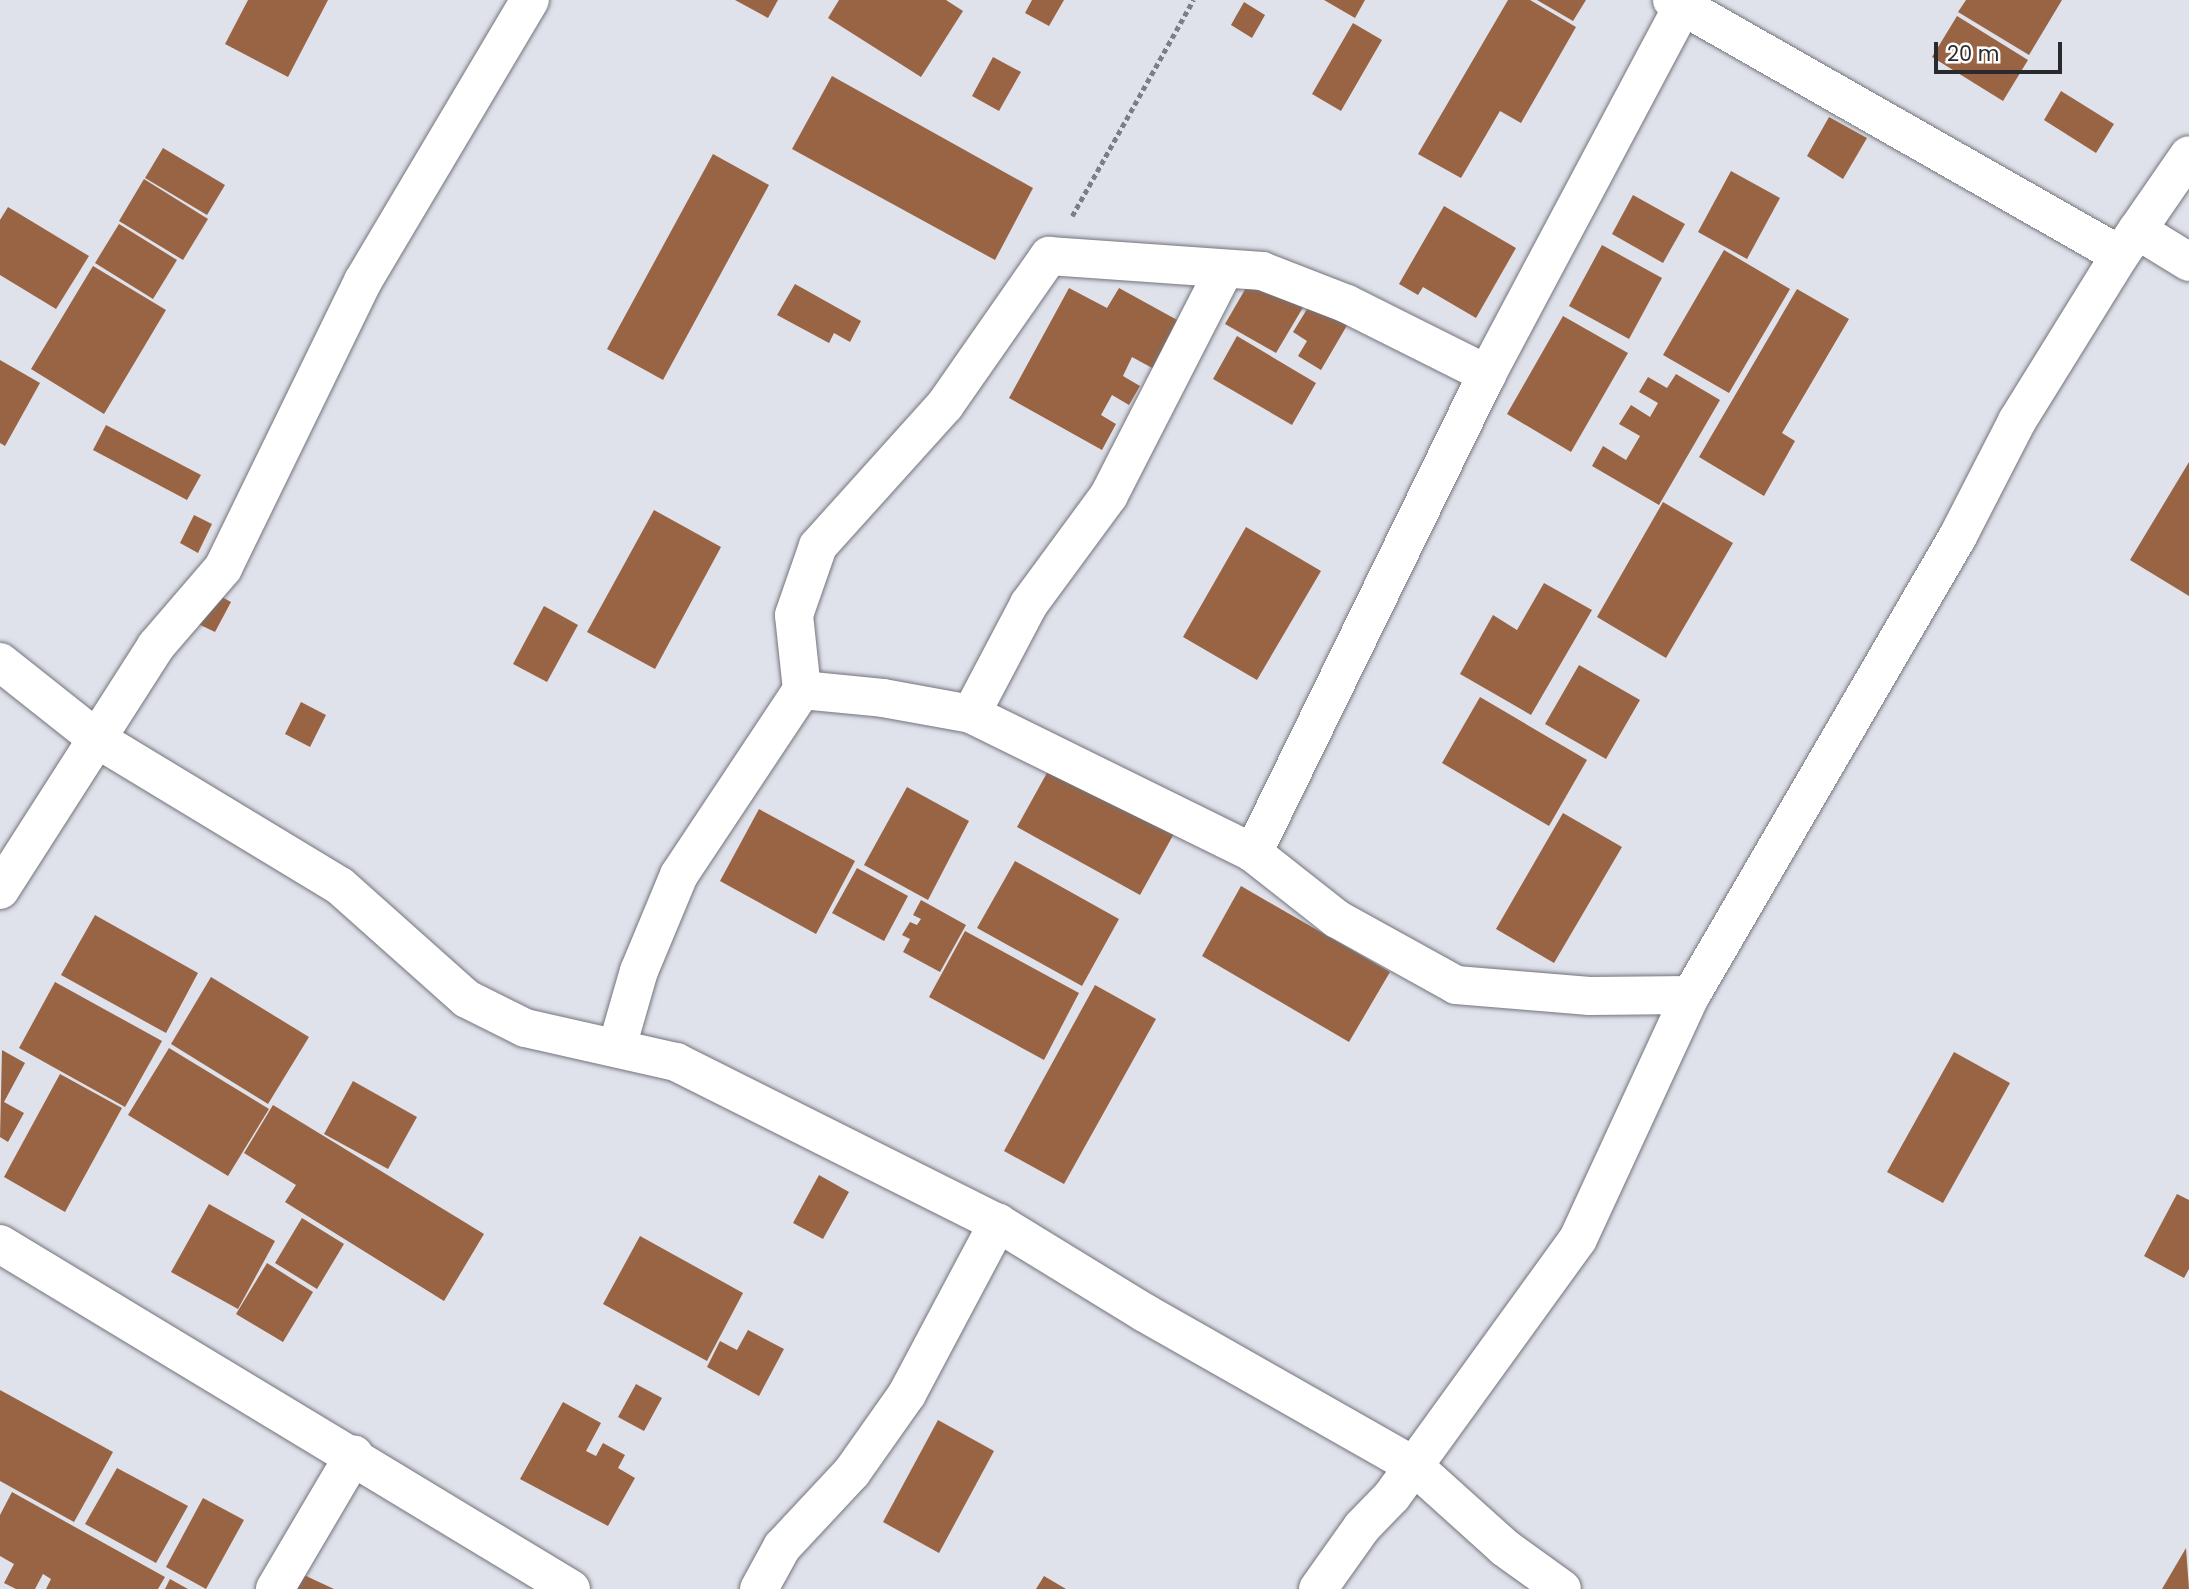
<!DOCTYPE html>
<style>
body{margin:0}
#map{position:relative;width:2189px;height:1589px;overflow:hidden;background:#e0e2eb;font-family:Poppins,sans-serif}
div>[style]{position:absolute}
.building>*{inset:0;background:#996443}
.path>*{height:4.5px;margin-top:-2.25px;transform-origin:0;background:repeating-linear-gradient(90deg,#7d7e84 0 5px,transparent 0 8.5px)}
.roads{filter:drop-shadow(0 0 2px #73747c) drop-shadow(0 0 2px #73747c)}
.minor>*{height:38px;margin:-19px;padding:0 19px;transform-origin:19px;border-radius:19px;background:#fff}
span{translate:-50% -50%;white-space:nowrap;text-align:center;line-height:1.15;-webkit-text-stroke:7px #fff;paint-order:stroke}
.scale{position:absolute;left:1934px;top:42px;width:128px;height:32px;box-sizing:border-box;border:4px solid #2a2a2e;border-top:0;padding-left:9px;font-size:21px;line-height:24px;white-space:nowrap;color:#2a2a2e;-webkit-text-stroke:5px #fff;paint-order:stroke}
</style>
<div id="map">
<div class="building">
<div style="clip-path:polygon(248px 0,328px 0,288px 77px,225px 44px)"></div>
<div style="clip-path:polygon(735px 0,778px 0,768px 18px)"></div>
<div style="clip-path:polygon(839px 0,946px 0,963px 11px,921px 77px,828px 18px)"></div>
<div style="clip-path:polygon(1032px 0,1064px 0,1049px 26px,1025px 13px)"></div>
<div style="clip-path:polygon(1324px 0,1365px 0,1355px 18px)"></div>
<div style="clip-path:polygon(1508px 0,1530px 0,1576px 27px,1521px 123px,1500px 111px,1461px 178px,1418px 154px)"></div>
<div style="clip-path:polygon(1537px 0,1586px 0,1573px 21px)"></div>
<div style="clip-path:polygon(1966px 0,2062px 0,2029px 55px,1958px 12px)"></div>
<div style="clip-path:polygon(1244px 2px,1265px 15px,1252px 38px,1231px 25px)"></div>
<div style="clip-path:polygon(1957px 16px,2028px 60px,2003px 101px,1932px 57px)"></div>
<div style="clip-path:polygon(1353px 23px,1382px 40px,1341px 111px,1312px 94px)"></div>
<div style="clip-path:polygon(993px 57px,1021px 72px,999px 111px,972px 96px)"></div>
<div style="clip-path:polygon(832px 76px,1033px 188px,995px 260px,792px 149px)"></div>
<div style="clip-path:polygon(2061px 91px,2114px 124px,2096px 153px,2044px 120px)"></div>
<div style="clip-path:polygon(1829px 117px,1867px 138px,1843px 179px,1807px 156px)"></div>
<div style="clip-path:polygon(163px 148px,225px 185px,207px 215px,145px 178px)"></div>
<div style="clip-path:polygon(713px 154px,769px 185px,663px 380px,607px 349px)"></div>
<div style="clip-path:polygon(1731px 171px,1780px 198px,1747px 259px,1698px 232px)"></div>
<div style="clip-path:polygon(144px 179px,208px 219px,183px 260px,119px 221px)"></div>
<div style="clip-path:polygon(1633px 195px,1685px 224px,1663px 263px,1612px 234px)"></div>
<div style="clip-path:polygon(1444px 206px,1516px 248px,1476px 318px,1423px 287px,1418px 295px,1399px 284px)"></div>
<div style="clip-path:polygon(8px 207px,89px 256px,56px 309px,0 275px,0 220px)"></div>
<div style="clip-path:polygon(119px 224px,177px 260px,153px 299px,95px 263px)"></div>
<div style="clip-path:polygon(1602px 245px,1662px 278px,1629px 339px,1569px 306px)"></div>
<div style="clip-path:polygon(1724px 250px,1790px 289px,1729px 393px,1663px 355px)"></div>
<div style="clip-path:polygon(93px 266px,166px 310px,104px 414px,31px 369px)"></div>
<div style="clip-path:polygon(1254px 274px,1305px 304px,1276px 353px,1225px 324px)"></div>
<div style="clip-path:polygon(795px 284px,861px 321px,850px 342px,834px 333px,829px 343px,777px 315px)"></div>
<div style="clip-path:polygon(1069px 288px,1107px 308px,1119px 288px,1179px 321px,1154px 369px,1132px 357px,1123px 376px,1140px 386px,1129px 405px,1112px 395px,1101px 415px,1116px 424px,1102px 450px,1009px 398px)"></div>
<div style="clip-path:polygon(1797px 289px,1849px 319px,1782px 433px,1795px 441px,1764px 496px,1699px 457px)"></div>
<div style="clip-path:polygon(1312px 301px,1349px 322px,1321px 370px,1298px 356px,1307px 341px,1293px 332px)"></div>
<div style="clip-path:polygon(1563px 316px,1628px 353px,1571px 452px,1507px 414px)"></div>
<div style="clip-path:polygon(1237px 336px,1316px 383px,1292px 425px,1213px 379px)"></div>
<div style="clip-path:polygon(0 360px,40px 383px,5px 446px,0 443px)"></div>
<div style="clip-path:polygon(1676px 374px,1720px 400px,1659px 505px,1592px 466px,1603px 446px,1626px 460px,1640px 436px,1619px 424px,1631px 405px,1650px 417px,1658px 403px,1639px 392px,1648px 377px,1667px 388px)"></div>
<div style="clip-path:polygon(106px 425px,201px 475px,187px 500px,93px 450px)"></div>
<div style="clip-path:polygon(2189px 462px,2189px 596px,2130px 560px)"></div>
<div style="clip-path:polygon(1663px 502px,1733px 543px,1666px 658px,1597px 617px)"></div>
<div style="clip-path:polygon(654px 510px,721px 547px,655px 669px,587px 632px)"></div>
<div style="clip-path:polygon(194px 515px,212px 524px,198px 553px,180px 543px)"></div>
<div style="clip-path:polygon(1246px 527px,1321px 571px,1257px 680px,1183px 637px)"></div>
<div style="clip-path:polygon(1544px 583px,1592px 610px,1531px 715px,1460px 674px,1493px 615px,1517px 630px)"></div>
<div style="clip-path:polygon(211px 591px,231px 602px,215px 632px,194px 622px)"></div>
<div style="clip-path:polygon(544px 606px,578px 625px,547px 682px,513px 664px)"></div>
<div style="clip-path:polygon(1579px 665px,1640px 700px,1606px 759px,1545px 724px)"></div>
<div style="clip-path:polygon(1480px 697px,1587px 760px,1549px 826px,1442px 763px)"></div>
<div style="clip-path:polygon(301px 702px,326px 715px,310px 747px,285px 734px)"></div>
<div style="clip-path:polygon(1053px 762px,1176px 830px,1140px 895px,1017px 827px)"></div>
<div style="clip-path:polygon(907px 787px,969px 821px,928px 900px,864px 865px)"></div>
<div style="clip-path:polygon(759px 809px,855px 861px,816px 934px,720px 881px)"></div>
<div style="clip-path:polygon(1563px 813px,1622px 847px,1554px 963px,1496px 929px)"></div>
<div style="clip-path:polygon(1015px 861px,1119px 919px,1082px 986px,977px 928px)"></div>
<div style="clip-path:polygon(857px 868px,908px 896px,884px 941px,832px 913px)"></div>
<div style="clip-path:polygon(1241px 886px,1390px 972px,1349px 1042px,1202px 956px)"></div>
<div style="clip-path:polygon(921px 900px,966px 925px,940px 972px,903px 952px,910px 939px,902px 935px,910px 922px,917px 925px,921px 919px,913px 915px)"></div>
<div style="clip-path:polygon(95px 915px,198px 973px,166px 1033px,61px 975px)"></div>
<div style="clip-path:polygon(965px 931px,1079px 993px,1044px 1060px,929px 997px)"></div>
<div style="clip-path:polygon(211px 977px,309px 1037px,268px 1104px,171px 1044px)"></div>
<div style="clip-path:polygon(55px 982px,162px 1041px,125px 1107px,19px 1048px)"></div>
<div style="clip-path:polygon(1095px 985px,1156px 1019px,1064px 1184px,1004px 1151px)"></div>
<div style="clip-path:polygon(169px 1048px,269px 1109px,228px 1176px,128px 1115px)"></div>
<div style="clip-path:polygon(2px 1050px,25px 1063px,4px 1102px,24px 1113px,8px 1142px,0 1137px)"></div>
<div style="clip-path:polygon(1954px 1052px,2010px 1083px,1943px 1203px,1887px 1172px)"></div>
<div style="clip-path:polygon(60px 1074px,122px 1108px,65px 1212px,4px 1177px)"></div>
<div style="clip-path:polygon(353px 1081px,417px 1117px,388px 1169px,324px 1134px)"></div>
<div style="clip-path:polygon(273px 1105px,484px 1234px,444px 1301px,285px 1202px,296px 1185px,244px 1153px)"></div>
<div style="clip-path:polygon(819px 1175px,849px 1192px,823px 1239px,793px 1223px)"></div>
<div style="clip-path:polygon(2177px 1194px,2189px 1200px,2189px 1269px,2184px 1278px,2144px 1256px)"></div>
<div style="clip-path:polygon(209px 1204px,275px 1241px,238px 1309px,171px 1272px)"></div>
<div style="clip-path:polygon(302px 1218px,344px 1244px,317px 1289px,275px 1263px)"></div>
<div style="clip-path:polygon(640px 1236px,743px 1293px,707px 1361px,603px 1304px)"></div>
<div style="clip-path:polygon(267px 1263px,313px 1292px,283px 1342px,236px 1314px)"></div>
<div style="clip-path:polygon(748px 1330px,784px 1349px,759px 1396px,707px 1367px,720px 1341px,737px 1350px)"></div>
<div style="clip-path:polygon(636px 1384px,662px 1398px,644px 1431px,618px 1417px)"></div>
<div style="clip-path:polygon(0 1390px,113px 1452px,74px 1522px,0 1481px)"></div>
<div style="clip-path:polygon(563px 1402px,601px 1423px,586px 1451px,596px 1456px,603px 1443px,625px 1455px,618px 1468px,635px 1478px,608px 1526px,520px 1479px)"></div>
<div style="clip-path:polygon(938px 1420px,994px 1451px,939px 1553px,883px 1522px)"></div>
<div style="clip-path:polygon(117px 1468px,188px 1506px,156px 1563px,85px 1524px)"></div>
<div style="clip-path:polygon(12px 1492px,165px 1577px,158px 1589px,46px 1589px,51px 1579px,43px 1574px,35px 1589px,16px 1589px,4px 1583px,14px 1564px,0 1556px,0 1515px)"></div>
<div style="clip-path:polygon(203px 1498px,244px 1520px,206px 1589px,166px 1567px)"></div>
<div style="clip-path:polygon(2186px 1548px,2189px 1589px,2162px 1589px)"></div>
<div style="clip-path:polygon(304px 1575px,334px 1589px,297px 1589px)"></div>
<div style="clip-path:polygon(1044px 1576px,1066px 1589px,1036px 1589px)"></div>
<div style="clip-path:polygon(170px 1579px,188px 1589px,165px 1589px)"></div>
</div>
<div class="path">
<div style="left:1072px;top:216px;width:248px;rotate:-60.7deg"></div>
</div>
<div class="roads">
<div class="minor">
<div style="left:1672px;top:0;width:515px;rotate:29.65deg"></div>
<div style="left:2137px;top:230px;width:61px;rotate:31.6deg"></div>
<div style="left:0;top:662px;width:124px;rotate:38.4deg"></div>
<div style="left:97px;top:739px;width:284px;rotate:31.2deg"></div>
<div style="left:340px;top:886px;width:170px;rotate:41.7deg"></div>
<div style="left:467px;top:999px;width:65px;rotate:26.6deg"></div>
<div style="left:525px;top:1028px;width:155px;rotate:12.7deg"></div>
<div style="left:676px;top:1062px;width:360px;rotate:26.6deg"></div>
<div style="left:998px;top:1223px;width:172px;rotate:31.5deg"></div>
<div style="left:1145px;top:1313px;width:309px;rotate:29.6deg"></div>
<div style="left:1414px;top:1466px;width:122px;rotate:42deg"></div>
<div style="left:1505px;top:1548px;width:70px;rotate:35.7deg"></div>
<div style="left:802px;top:690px;width:81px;rotate:5.6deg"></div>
<div style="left:883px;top:698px;width:89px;rotate:10.3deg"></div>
<div style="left:971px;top:714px;width:314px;rotate:26.2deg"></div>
<div style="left:1253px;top:853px;width:107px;rotate:38.2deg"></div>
<div style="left:1337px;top:919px;width:136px;rotate:29deg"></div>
<div style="left:1456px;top:985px;width:134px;rotate:4.7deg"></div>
<div style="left:1590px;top:996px;width:101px;rotate:-0.6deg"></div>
<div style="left:971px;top:714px;width:124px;rotate:-62.2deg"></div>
<div style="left:1029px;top:604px;width:135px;rotate:-53.7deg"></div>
<div style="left:1109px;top:495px;width:253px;rotate:-62.9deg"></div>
<div style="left:1253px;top:853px;width:533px;rotate:-63.96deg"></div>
<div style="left:1487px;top:374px;width:424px;rotate:-62deg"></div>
<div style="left:0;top:890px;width:290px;rotate:-57.4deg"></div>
<div style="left:156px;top:646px;width:103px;rotate:-49.3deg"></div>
<div style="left:223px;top:568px;width:319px;rotate:-64deg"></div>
<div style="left:363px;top:281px;width:327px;rotate:-59.3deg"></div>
<div style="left:617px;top:1047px;width:79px;rotate:-73.9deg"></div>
<div style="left:639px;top:971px;width:104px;rotate:-67.4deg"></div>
<div style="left:679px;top:875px;width:222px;rotate:-56.4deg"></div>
<div style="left:802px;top:690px;width:75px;rotate:-96.1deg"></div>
<div style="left:794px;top:615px;width:73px;rotate:-70.8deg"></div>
<div style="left:818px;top:546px;width:190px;rotate:-48deg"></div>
<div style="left:945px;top:405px;width:182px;rotate:-55.1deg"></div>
<div style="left:1049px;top:256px;width:214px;rotate:4deg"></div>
<div style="left:1262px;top:271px;width:91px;rotate:21.2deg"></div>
<div style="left:1347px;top:304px;width:157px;rotate:26.6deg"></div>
<div style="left:0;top:1244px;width:667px;rotate:31.14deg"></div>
<div style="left:275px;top:1589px;width:156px;rotate:-59.5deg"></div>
<div style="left:759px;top:1589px;width:48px;rotate:-61.3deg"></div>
<div style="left:782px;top:1547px;width:103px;rotate:-47deg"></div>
<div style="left:852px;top:1472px;width:95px;rotate:-54.8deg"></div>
<div style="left:907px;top:1394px;width:194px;rotate:-62deg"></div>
<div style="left:1318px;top:1589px;width:76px;rotate:-54.6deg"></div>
<div style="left:1362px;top:1527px;width:43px;rotate:-45.9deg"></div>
<div style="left:1392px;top:1496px;width:317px;rotate:-54.1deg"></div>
<div style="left:1578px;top:1239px;width:269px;rotate:-65.2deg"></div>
<div style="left:1691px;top:995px;width:531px;rotate:-59.81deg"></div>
<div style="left:1958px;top:536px;width:129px;rotate:-62.8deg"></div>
<div style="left:2017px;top:421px;width:195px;rotate:-58.2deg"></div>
<div style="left:2120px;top:255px;width:121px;rotate:-55.4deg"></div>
</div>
</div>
<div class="scale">20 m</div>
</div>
